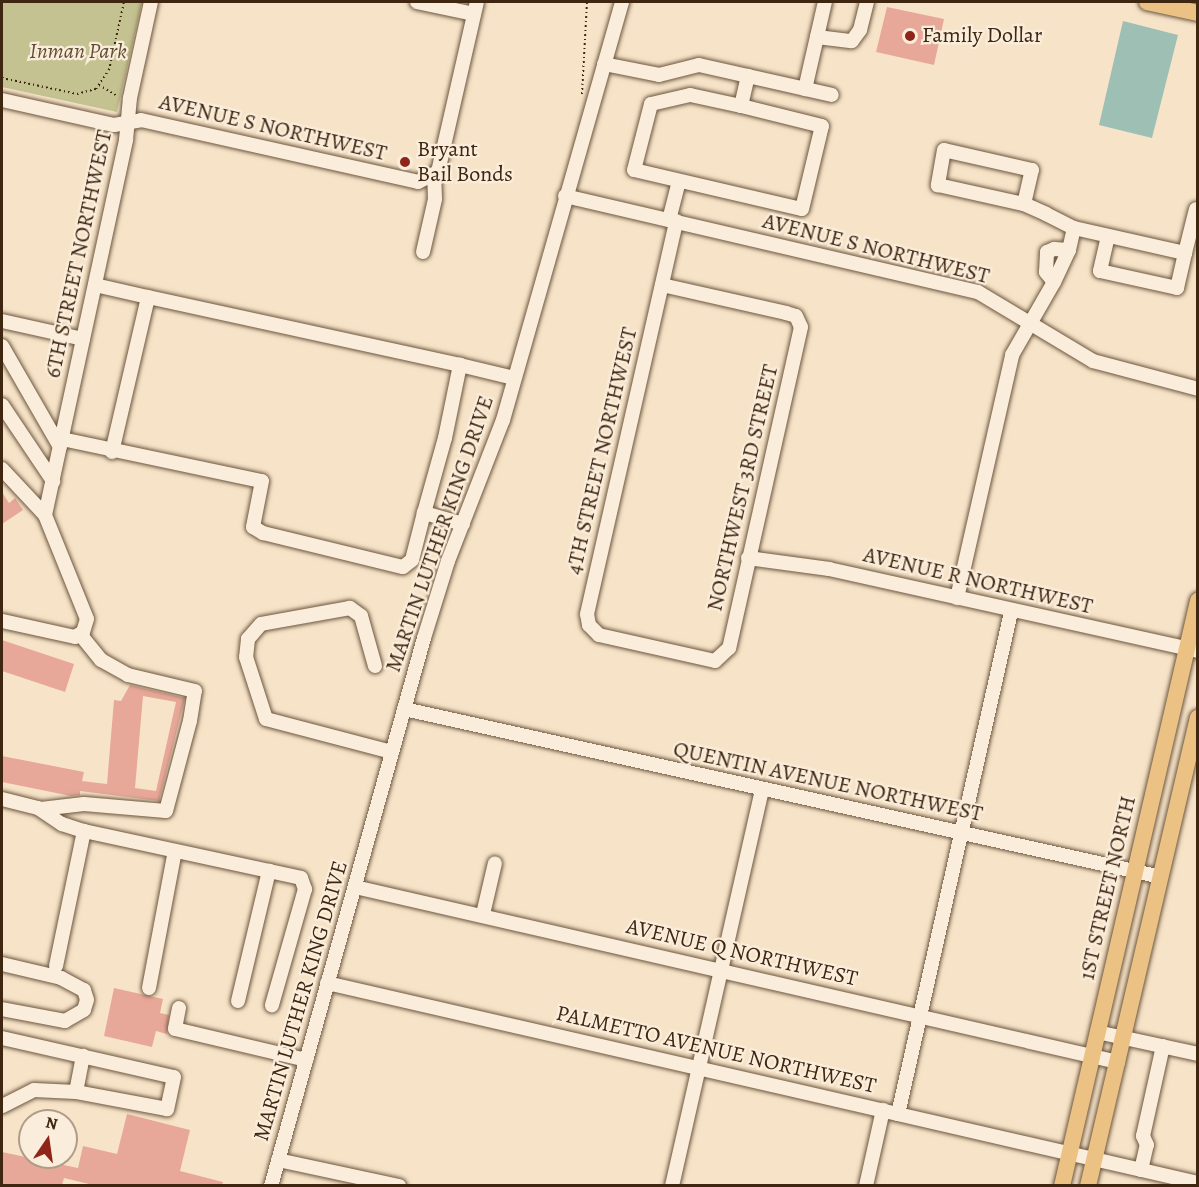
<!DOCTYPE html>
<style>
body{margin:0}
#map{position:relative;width:1199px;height:1187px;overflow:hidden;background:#f7e4c8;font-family:Alegreya,serif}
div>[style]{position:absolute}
.green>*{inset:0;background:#c4c290}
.water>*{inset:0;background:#9dbfb4}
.building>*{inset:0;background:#e8a899}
.path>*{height:2px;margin-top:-1px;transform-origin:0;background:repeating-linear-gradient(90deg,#3e2611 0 1.5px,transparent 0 4.5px)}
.roads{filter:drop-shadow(0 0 2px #6c563f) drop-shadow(0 0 2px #6c563f)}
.minor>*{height:14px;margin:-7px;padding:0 7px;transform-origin:7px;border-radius:7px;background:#faeddb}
.major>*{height:16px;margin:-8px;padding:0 8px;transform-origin:8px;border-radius:8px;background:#ecc284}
.dots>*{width:16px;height:16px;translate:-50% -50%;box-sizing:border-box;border:3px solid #faeddb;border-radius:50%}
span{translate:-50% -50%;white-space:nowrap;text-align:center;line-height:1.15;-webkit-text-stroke:4.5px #faeddb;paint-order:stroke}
.poi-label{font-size:22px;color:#3e2611}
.left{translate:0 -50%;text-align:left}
.park-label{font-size:22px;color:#604d31;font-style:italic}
.street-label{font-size:22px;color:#3e2611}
.frame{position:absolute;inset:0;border:3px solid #3e2611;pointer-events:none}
.north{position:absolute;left:18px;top:1109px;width:60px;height:60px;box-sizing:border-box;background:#faeddb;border:2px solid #af9d8a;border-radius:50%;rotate:13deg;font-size:16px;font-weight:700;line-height:24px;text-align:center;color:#3e2611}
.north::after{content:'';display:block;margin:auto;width:21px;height:27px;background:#8f2418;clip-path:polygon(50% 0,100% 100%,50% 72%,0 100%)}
</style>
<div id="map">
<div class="green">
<div style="clip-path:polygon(2px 2px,142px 2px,117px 112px,2px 87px)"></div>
</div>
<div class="water">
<div style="clip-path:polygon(1123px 21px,1178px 35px,1152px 138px,1099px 125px)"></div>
</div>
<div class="building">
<div style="clip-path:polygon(887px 7px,944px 19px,934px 65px,876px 52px)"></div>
<div style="clip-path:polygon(2px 492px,9px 503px,15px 498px,23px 510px,2px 524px)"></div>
<div style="clip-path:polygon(2px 640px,74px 664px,65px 692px,2px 671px)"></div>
<div style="clip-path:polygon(evenodd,130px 685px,185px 698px,159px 801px,80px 791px,80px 795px,71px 796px,2px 782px,2px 756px,84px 772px,82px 781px,107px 784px,114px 700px,121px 701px,130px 685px,143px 696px,176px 702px,156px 791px,135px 788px,143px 696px)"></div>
<div style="clip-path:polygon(114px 988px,163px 999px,160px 1013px,169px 1015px,167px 1034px,156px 1031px,152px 1047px,104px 1036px)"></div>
<div style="clip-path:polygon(127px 1114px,190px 1130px,180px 1171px,223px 1182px,222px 1185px,93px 1185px,64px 1178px,62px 1185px,2px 1185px,2px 1152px,78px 1168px,83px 1146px,117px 1154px)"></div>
</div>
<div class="path">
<div style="left:2px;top:78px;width:77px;rotate:12deg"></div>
<div style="left:77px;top:94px;width:20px;rotate:-15deg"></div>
<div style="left:96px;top:89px;width:23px;rotate:-56deg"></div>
<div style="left:109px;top:70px;width:70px;rotate:-77.6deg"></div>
<div style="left:99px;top:85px;width:21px;rotate:31deg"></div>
<div style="left:582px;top:94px;width:92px;rotate:-86.9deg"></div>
</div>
<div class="roads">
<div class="minor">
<div style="left:417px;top:2px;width:58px;rotate:11.9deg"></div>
<div style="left:817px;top:37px;width:35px;rotate:7deg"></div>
<div style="left:852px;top:41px;width:14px;rotate:-54deg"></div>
<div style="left:860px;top:30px;width:29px;rotate:-76deg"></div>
<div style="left:604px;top:64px;width:56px;rotate:11.3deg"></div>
<div style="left:659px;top:75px;width:41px;rotate:-14deg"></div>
<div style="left:699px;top:65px;width:136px;rotate:12.7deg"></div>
<div style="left:805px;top:89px;width:89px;rotate:-77.1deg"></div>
<div style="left:2px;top:100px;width:115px;rotate:12.6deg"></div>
<div style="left:114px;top:125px;width:27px;rotate:-10deg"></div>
<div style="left:141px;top:120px;width:284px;rotate:12.6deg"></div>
<div style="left:418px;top:182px;width:22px;rotate:-27deg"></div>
<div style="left:438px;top:172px;width:174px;rotate:-77.1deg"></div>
<div style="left:741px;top:106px;width:52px;rotate:-167.8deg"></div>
<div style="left:690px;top:95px;width:40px;rotate:167deg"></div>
<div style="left:651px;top:104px;width:68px;rotate:104.4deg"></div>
<div style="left:634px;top:170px;width:172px;rotate:13.1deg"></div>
<div style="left:802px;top:209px;width:85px;rotate:-76.5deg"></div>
<div style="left:822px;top:126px;width:83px;rotate:-166.1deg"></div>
<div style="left:741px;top:106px;width:31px;rotate:-77deg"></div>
<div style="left:565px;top:196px;width:424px;rotate:13.1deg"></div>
<div style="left:978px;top:292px;width:134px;rotate:31deg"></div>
<div style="left:1093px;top:361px;width:109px;rotate:14.9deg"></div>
<div style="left:1024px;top:204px;width:35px;rotate:-77deg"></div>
<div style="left:1032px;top:170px;width:90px;rotate:-167.2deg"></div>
<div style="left:944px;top:150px;width:36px;rotate:100deg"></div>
<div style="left:938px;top:185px;width:88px;rotate:12.5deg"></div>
<div style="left:1024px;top:204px;width:24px;rotate:24deg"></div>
<div style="left:1046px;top:214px;width:31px;rotate:27deg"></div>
<div style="left:1074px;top:228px;width:23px;rotate:103deg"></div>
<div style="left:669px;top:220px;width:40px;rotate:-75.6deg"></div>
<div style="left:1074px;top:228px;width:114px;rotate:12.7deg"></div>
<div style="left:1185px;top:253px;width:45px;rotate:-76deg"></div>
<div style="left:1108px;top:236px;width:36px;rotate:103deg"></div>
<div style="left:1100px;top:271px;width:79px;rotate:12.4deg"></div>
<div style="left:1177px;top:288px;width:36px;rotate:-77deg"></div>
<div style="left:423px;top:252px;width:54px;rotate:-77.2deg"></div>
<div style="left:435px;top:199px;width:24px;rotate:-92deg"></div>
<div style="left:95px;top:285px;width:54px;rotate:12.8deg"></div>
<div style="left:662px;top:285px;width:127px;rotate:12.7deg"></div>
<div style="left:786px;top:313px;width:10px;rotate:17deg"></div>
<div style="left:796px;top:316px;width:12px;rotate:66deg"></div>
<div style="left:801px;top:327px;width:329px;rotate:102.6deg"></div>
<div style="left:729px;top:648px;width:19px;rotate:137deg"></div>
<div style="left:715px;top:661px;width:119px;rotate:-167.4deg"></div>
<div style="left:599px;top:635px;width:14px;rotate:-135deg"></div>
<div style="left:589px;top:625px;width:11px;rotate:-100deg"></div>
<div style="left:587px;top:614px;width:403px;rotate:-77.2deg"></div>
<div style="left:2px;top:321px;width:83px;rotate:12.5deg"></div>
<div style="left:2px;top:346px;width:116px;rotate:60.1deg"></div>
<div style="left:2px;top:405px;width:92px;rotate:56.1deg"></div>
<div style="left:62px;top:439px;width:204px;rotate:11.9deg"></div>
<div style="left:262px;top:481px;width:47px;rotate:101.1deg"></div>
<div style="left:253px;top:527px;width:12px;rotate:31deg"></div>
<div style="left:263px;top:533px;width:144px;rotate:13.7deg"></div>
<div style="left:403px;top:567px;width:11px;rotate:-38deg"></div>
<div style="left:412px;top:560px;width:49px;rotate:-75.7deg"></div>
<div style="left:112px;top:452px;width:159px;rotate:-76.9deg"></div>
<div style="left:148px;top:297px;width:319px;rotate:12.3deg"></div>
<div style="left:2px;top:469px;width:63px;rotate:46.9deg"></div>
<div style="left:45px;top:515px;width:112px;rotate:68deg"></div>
<div style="left:87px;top:619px;width:14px;rotate:107deg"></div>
<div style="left:83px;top:632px;width:9px;rotate:148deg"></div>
<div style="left:75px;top:637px;width:75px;rotate:-167.6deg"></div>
<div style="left:45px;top:515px;width:384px;rotate:-77.8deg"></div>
<div style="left:126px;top:140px;width:42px;rotate:-84.6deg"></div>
<div style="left:130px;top:98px;width:98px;rotate:-77.7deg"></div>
<div style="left:463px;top:524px;width:41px;rotate:-164.2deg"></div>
<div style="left:424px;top:513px;width:78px;rotate:-74.4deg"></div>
<div style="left:445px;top:438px;width:75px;rotate:-78.4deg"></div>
<div style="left:460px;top:365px;width:56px;rotate:13.5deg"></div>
<div style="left:748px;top:558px;width:82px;rotate:7.7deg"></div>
<div style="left:829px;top:569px;width:378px;rotate:12.5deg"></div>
<div style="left:957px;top:598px;width:249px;rotate:-77.2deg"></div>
<div style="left:1012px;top:355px;width:84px;rotate:-60.1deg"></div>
<div style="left:1054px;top:282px;width:13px;rotate:-129deg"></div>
<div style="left:1046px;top:272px;width:20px;rotate:-87deg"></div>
<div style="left:1047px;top:252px;width:8px;rotate:-23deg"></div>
<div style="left:1054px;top:249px;width:15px;rotate:4deg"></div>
<div style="left:1069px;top:250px;width:35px;rotate:115deg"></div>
<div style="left:375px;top:666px;width:52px;rotate:-105.6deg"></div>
<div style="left:361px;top:616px;width:14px;rotate:-144deg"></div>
<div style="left:350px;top:608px;width:90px;rotate:169.8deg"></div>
<div style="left:261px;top:624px;width:20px;rotate:131deg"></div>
<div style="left:248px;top:639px;width:18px;rotate:96deg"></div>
<div style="left:246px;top:657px;width:65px;rotate:72.1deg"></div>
<div style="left:266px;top:719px;width:130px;rotate:14.7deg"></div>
<div style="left:404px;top:709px;width:775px;rotate:12.51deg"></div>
<div style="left:2px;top:799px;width:37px;rotate:14deg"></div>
<div style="left:38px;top:808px;width:29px;rotate:34deg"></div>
<div style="left:62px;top:824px;width:23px;rotate:18deg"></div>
<div style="left:84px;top:831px;width:222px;rotate:12.2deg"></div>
<div style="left:301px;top:878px;width:12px;rotate:70deg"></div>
<div style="left:305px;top:889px;width:121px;rotate:105.9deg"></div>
<div style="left:41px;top:809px;width:43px;rotate:-6.6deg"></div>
<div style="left:84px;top:804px;width:82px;rotate:4.9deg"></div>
<div style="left:166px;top:811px;width:93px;rotate:-75.1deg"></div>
<div style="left:190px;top:721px;width:30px;rotate:-81deg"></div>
<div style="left:195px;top:691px;width:69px;rotate:-166.6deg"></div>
<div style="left:128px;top:675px;width:31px;rotate:-151deg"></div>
<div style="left:101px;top:660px;width:33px;rotate:-129deg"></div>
<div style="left:355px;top:887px;width:783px;rotate:12.92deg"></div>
<div style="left:483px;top:914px;width:52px;rotate:-76.8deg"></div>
<div style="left:2px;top:964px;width:61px;rotate:13.3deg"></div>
<div style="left:61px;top:978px;width:26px;rotate:28deg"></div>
<div style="left:84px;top:990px;width:10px;rotate:73deg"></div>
<div style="left:87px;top:1000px;width:10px;rotate:107deg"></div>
<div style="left:84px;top:1010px;width:22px;rotate:150deg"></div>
<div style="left:65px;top:1021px;width:64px;rotate:-169.2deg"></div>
<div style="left:56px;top:966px;width:138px;rotate:-78.3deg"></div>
<div style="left:327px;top:983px;width:894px;rotate:12.93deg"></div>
<div style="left:149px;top:988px;width:139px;rotate:-79.3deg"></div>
<div style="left:238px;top:1001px;width:134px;rotate:-76.6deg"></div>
<div style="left:179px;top:1008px;width:21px;rotate:101deg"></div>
<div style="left:175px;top:1029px;width:135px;rotate:13.3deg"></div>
<div style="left:1097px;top:1032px;width:103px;rotate:12.3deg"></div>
<div style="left:2px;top:1038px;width:176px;rotate:12.8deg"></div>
<div style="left:174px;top:1077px;width:33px;rotate:102deg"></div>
<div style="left:167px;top:1109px;width:93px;rotate:-169.4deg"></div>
<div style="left:76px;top:1092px;width:42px;rotate:-177.3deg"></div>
<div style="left:34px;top:1090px;width:36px;rotate:153deg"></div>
<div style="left:76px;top:1092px;width:37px;rotate:-79deg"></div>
<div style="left:898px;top:1114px;width:515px;rotate:-77.31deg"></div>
<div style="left:278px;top:1160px;width:124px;rotate:12.1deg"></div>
<div style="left:1141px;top:1170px;width:26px;rotate:-77deg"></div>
<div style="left:1147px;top:1145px;width:10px;rotate:-114deg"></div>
<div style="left:1143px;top:1136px;width:92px;rotate:-77.5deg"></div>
<div style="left:271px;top:1186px;width:569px;rotate:-74.4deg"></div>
<div style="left:424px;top:638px;width:81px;rotate:-72.7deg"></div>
<div style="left:448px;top:561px;width:151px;rotate:-68.7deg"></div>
<div style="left:503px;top:420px;width:435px;rotate:-74.1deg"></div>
<div style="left:672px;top:1186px;width:406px;rotate:-77.2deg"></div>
<div style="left:866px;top:1186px;width:78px;rotate:-77.4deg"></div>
</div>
<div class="major">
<div style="left:1147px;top:2px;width:52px;rotate:12.2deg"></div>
<div style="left:1062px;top:1186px;width:601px;rotate:-76.91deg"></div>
<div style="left:1088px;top:1186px;width:481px;rotate:-76.8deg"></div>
</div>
</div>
<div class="dots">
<div style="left:910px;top:36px;background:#8f2418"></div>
<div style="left:405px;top:162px;background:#8f2418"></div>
</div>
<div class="poi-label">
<span class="left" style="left:922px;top:36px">Family Dollar</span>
<span class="left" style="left:417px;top:162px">Bryant<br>Bail Bonds</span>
</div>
<div class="park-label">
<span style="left:78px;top:52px">Inman Park</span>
</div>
<div class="street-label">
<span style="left:273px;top:128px;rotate:13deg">AVENUE S NORTHWEST</span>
<span style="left:876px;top:249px;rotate:14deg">AVENUE S NORTHWEST</span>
<span style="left:79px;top:254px;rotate:-78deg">6TH STREET NORTHWEST</span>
<span style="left:602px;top:451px;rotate:-77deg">4TH STREET NORTHWEST</span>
<span style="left:743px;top:488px;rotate:-77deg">NORTHWEST 3RD STREET</span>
<span style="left:440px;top:534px;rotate:-71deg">MARTIN LUTHER KING DRIVE</span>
<span style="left:978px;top:581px;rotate:13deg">AVENUE R NORTHWEST</span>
<span style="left:828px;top:782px;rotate:12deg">QUENTIN AVENUE NORTHWEST</span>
<span style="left:1108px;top:888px;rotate:-77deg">1ST STREET NORTH</span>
<span style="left:742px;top:953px;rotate:13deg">AVENUE Q NORTHWEST</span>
<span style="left:301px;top:1001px;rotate:-74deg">MARTIN LUTHER KING DRIVE</span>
<span style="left:716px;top:1050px;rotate:13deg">PALMETTO AVENUE NORTHWEST</span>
</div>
<div class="frame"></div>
<div class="north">N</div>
</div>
